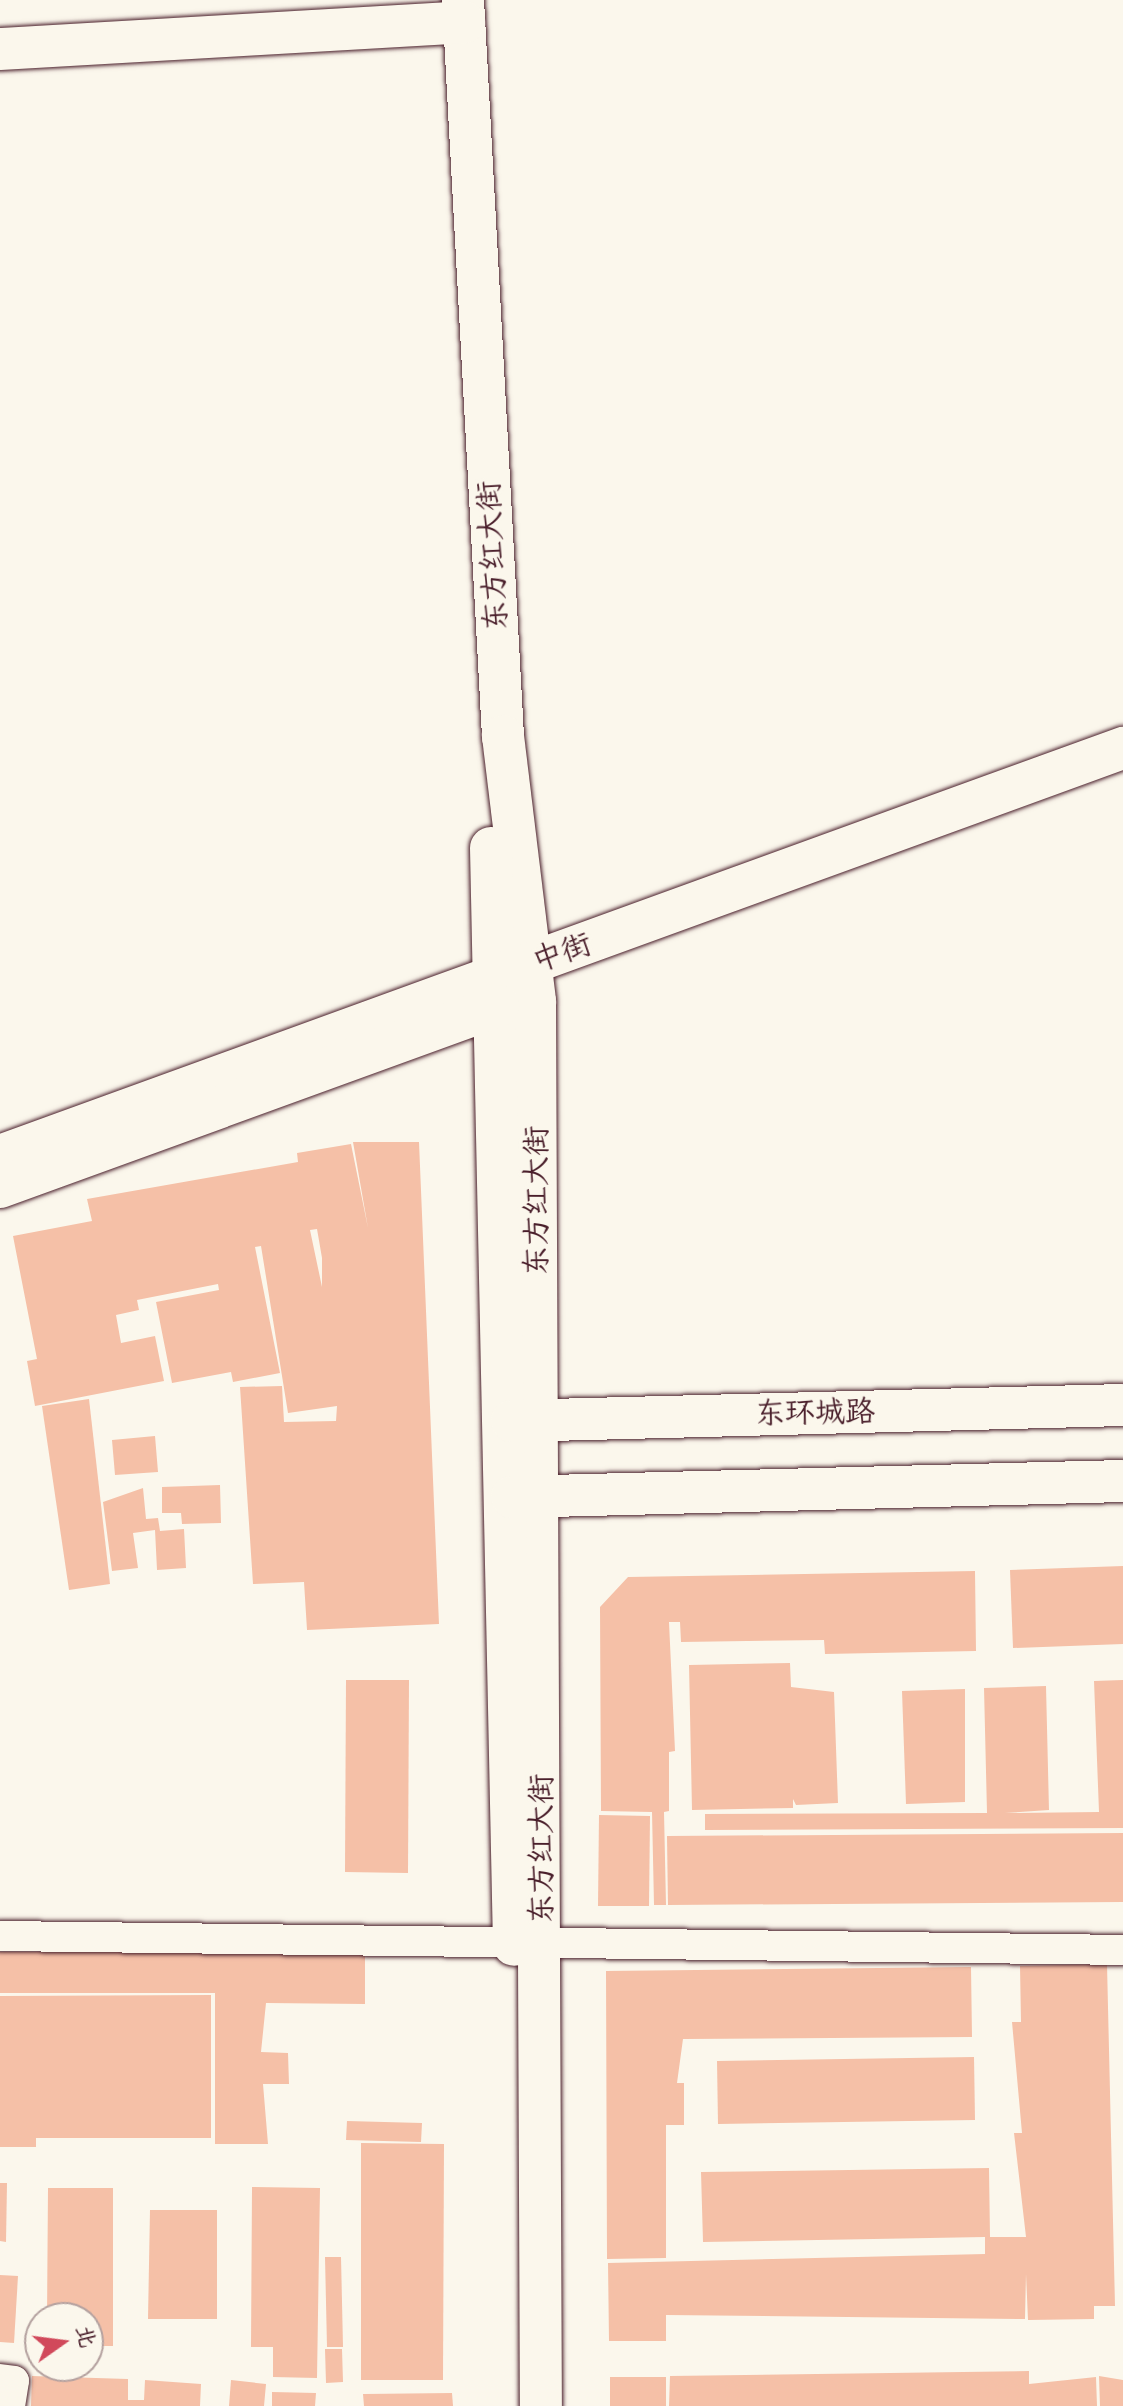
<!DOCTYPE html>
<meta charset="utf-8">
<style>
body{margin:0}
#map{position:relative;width:1123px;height:2406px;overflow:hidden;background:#fbf7ec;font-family:"Architects Daughter","LXGW WenKai TC",sans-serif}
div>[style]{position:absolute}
.building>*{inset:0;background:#f5c0a7}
.roads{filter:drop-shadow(0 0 2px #4a1f2b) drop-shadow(0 0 2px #4a1f2b)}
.street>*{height:30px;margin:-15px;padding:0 15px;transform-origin:15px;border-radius:15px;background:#fbf7ec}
.secondary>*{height:42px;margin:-21px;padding:0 21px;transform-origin:21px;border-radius:21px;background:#fbf7ec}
span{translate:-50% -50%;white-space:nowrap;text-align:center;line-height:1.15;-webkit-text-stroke:7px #fbf7ec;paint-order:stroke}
.street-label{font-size:30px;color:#4a1f2b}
.north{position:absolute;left:24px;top:2302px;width:80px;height:80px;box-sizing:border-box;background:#fbf7ec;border:2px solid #b4a19f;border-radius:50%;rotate:76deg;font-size:22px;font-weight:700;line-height:32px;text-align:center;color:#4a1f2b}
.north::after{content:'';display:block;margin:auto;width:28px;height:36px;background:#d1495b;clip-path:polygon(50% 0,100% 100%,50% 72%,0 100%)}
</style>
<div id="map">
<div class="building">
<div style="clip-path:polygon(evenodd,353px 1142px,419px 1142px,439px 1624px,307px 1630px,304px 1582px,253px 1584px,240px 1387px,282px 1386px,284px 1422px,336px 1421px,337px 1406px,288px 1413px,261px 1246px,255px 1247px,280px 1373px,233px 1382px,231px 1372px,172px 1383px,156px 1302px,219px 1290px,218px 1284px,137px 1300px,139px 1310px,116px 1315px,121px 1343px,155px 1336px,164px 1381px,35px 1406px,27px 1361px,37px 1359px,13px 1236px,92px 1221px,87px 1199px,298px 1162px,297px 1153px,351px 1144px,368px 1228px,353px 1142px,317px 1229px,322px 1258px,322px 1287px,310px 1230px,317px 1229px)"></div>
<div style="clip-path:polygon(89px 1399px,110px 1584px,69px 1590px,42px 1406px)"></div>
<div style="clip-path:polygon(155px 1436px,158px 1472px,115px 1475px,112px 1440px)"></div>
<div style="clip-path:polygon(220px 1485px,221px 1523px,182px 1524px,181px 1513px,162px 1513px,162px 1487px)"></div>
<div style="clip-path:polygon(143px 1488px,146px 1519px,158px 1518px,160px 1531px,184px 1529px,186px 1568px,157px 1570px,155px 1530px,133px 1533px,138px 1568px,112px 1571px,103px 1502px)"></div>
<div style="clip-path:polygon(1123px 1566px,1123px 1644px,1013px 1648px,1010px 1570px)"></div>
<div style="clip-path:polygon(975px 1571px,976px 1651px,825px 1654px,824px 1640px,681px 1642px,680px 1622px,669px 1622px,675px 1751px,669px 1752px,669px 1811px,664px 1812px,666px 1905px,654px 1905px,652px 1812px,601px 1811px,600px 1607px,628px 1577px)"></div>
<div style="clip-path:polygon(790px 1663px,791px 1687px,834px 1692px,838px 1803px,796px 1805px,793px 1799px,793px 1808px,692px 1810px,689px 1665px)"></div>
<div style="clip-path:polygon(346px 1680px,409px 1680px,408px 1873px,345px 1872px)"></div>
<div style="clip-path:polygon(1123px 1680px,1123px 1828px,705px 1830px,705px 1814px,987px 1813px,984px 1688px,1046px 1686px,1049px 1810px,1005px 1813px,1099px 1812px,1094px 1681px)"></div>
<div style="clip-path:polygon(965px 1689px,965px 1802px,906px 1804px,902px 1691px)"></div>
<div style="clip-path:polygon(599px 1815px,650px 1816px,649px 1906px,598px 1906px)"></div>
<div style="clip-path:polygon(1123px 1833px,1123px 1902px,668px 1905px,667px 1836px)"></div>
<div style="clip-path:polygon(365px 1951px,365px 2004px,266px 2003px,261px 2052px,288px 2053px,289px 2084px,263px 2084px,268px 2144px,215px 2144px,215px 1993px,0 1993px,0 1952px)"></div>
<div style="clip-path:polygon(1107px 1964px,1115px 2306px,1094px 2306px,1094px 2319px,1028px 2320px,1026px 2274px,1025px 2319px,666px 2315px,666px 2341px,609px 2341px,608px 2263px,985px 2254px,985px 2237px,703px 2242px,701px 2172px,989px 2168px,990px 2237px,1026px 2237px,1014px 2133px,1022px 2133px,1012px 2022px,1021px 2022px,1020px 1966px)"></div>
<div style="clip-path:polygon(971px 1967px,972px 2037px,683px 2039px,677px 2083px,684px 2083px,684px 2125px,666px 2125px,666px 2258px,607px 2259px,606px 1971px)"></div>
<div style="clip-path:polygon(211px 1995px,211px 2138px,36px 2138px,36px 2147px,0 2147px,0 1996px)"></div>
<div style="clip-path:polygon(974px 2057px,975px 2120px,718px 2124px,717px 2061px)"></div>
<div style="clip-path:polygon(347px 2121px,422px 2123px,421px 2142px,346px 2140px)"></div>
<div style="clip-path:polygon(361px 2143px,444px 2144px,443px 2380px,361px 2380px)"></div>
<div style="clip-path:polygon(0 2183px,7px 2183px,6px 2242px,0 2241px)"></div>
<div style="clip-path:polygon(252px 2187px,320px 2188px,317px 2378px,273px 2377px,273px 2347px,251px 2347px)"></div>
<div style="clip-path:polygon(48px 2188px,113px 2188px,113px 2346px,88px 2346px,88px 2318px,47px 2318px)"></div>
<div style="clip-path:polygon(150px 2210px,217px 2210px,217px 2319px,148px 2319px)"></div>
<div style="clip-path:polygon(325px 2257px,341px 2257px,343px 2347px,327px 2347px)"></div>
<div style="clip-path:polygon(0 2275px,18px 2276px,14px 2343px,0 2342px)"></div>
<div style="clip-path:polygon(325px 2349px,342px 2349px,343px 2382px,326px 2383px)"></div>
<div style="clip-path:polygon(1029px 2371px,1029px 2384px,1096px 2377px,1097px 2406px,669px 2406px,670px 2376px)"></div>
<div style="clip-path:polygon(32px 2376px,128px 2379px,128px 2400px,144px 2400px,145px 2380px,201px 2384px,200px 2406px,31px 2406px)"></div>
<div style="clip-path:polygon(1099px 2376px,1123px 2380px,1123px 2406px,1100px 2406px)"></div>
<div style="clip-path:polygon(610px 2377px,666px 2377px,666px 2406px,610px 2406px)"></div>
<div style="clip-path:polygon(231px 2380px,266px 2384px,264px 2406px,229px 2406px)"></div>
<div style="clip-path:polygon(272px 2392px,316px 2393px,315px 2406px,272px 2406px)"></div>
<div style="clip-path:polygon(452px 2393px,453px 2406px,364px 2406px,363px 2394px)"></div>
</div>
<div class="roads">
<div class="street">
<div style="left:0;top:1936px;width:1123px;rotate:0.71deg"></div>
<div style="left:0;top:2379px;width:14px;rotate:8deg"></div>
<div style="left:14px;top:2381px;width:25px;rotate:99deg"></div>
</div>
<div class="secondary">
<div style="left:463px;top:0;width:737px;rotate:86.89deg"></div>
<div style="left:503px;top:736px;width:267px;rotate:83.1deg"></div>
<div style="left:535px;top:1001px;width:1405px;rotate:89.76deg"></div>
<div style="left:0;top:49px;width:465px;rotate:-3.3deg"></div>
<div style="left:491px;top:848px;width:1097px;rotate:88.8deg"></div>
<div style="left:0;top:1156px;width:1195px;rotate:-19.97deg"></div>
<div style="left:0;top:1187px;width:530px;rotate:-19.97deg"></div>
<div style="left:512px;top:1421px;width:611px;rotate:-1.5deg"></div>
<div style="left:512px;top:1497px;width:611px;rotate:-1.5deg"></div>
</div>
</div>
<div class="street-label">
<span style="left:493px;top:556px;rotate:-93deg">东方红大街</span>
<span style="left:562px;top:953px;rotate:-19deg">中街</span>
<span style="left:537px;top:1201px;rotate:-90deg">东方红大街</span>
<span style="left:815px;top:1413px;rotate:-1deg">东环城路</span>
<span style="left:542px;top:1849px;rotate:-90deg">东方红大街</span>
</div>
<div class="north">北</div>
</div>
